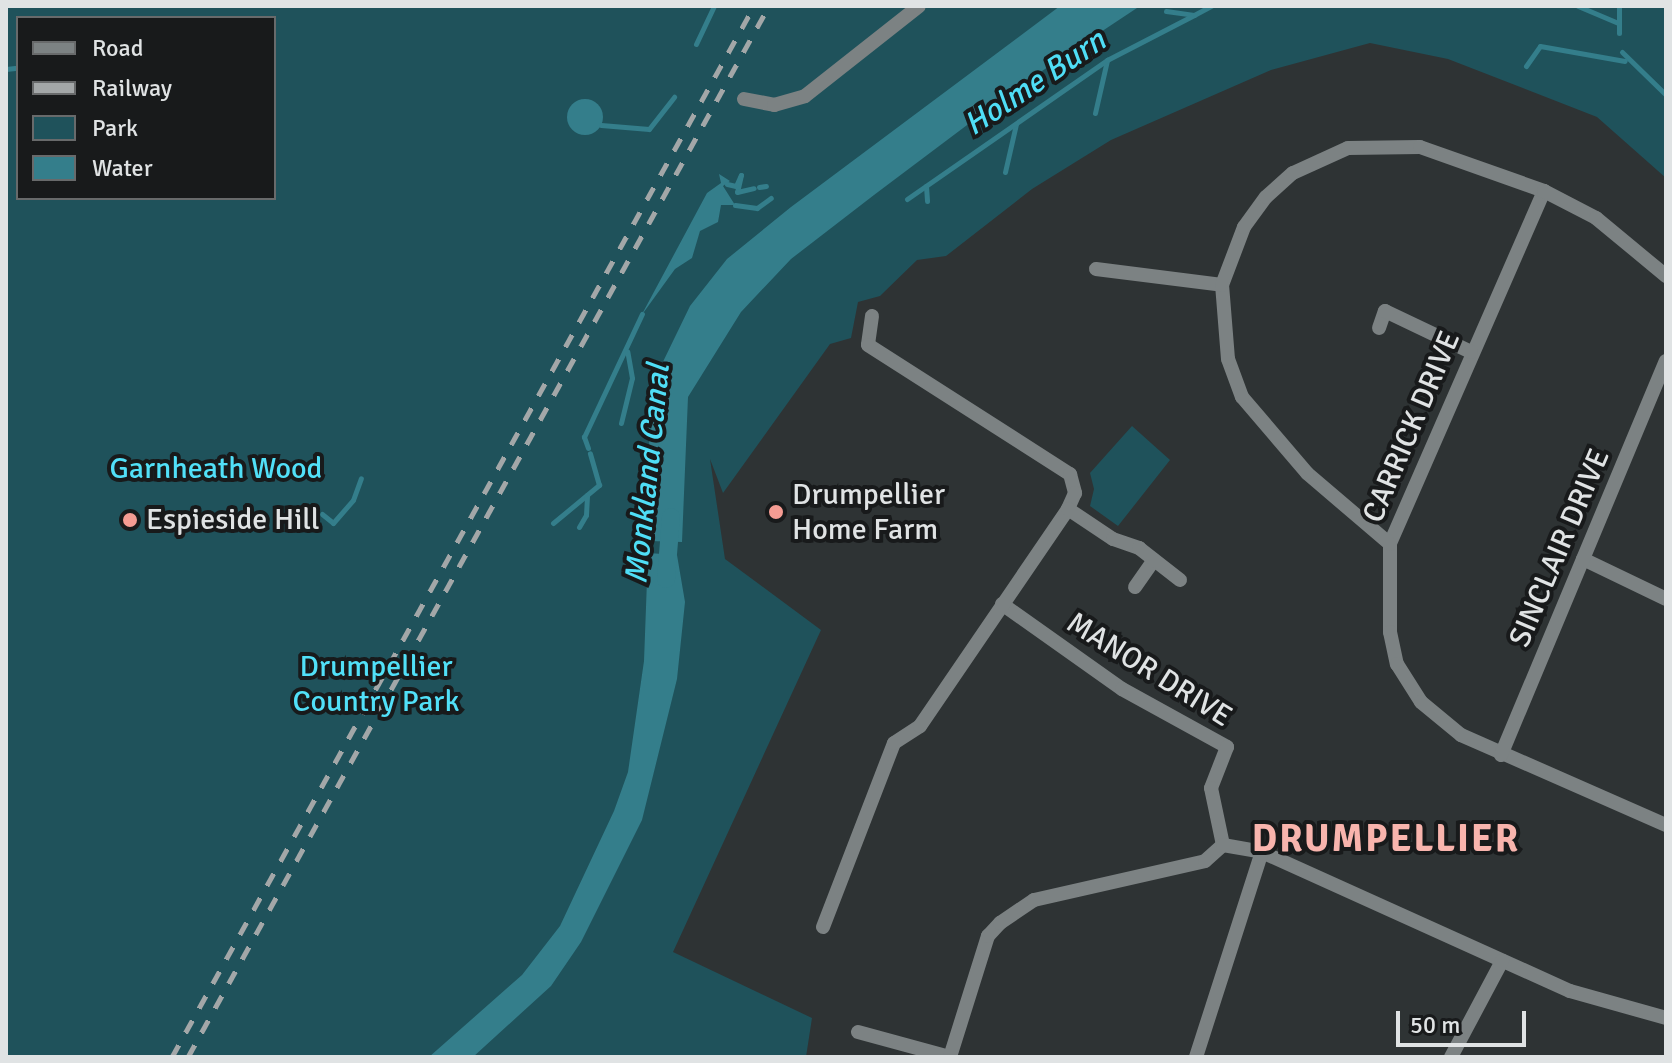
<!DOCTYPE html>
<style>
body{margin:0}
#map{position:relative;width:1672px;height:1063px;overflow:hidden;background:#2e3334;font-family:Signika,sans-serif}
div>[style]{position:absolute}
.green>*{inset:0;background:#1f525b}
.water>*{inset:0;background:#347e8b}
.round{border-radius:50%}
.stream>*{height:5px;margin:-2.5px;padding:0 2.5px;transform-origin:2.5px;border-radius:2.5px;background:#347e8b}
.canal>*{height:18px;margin:-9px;padding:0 9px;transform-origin:9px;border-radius:9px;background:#347e8b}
.street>*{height:14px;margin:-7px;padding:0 7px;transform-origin:7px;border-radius:7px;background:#7c8283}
.rail>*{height:5px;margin-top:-2.5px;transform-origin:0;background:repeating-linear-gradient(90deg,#a3a7a8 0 14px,transparent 0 28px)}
.dots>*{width:22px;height:22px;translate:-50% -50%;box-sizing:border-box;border:4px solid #181a1b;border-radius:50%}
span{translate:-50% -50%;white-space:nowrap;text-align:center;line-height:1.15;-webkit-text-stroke:8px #181a1b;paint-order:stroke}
.street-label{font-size:30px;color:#e0e3e4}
.park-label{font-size:30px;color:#51e0f8}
.poi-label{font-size:30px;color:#e0e3e4}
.left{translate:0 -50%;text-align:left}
.water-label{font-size:32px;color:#4fdef6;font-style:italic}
.district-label{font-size:38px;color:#f8b4ad;font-weight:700;letter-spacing:2px}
.frame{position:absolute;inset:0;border:8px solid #e0e3e4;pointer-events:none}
.legend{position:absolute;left:16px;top:16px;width:260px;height:184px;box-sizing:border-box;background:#181a1b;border:2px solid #686a6b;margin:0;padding:10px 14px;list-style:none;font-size:24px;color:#e0e3e4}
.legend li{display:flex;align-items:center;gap:16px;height:40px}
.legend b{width:40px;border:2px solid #686a6b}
.scale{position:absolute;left:1396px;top:1011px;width:130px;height:36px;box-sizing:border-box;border:4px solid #e0e3e4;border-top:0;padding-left:10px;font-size:24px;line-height:28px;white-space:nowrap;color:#e0e3e4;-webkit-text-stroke:6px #181a1b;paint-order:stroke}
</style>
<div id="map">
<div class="green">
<div style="clip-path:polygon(evenodd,6px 6px,1666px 6px,1666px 178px,1597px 117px,1448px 59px,1370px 43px,1271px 70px,1111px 140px,1032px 189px,946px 256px,917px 260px,880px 296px,858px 302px,851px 338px,830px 344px,723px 493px,710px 459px,725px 559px,821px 630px,673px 952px,812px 1018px,806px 1057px,6px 1057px,6px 6px,18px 18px,274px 18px,274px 198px,18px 198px,18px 18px)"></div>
<div style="clip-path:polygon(1132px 426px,1170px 460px,1118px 526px,1090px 506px,1094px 489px,1090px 473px)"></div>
</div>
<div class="water">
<div style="clip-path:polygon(1060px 6px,1140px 6px,1015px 89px,874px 195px,791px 259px,741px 312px,688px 397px,682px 542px,650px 541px,649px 423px,659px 370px,690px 306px,727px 259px,791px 207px)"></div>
<div class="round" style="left:567px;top:99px;width:36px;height:36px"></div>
<div style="clip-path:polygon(719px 174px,730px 181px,723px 186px,735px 205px,721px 205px,718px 222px,700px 231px,692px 258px,675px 269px,641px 316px,707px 193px,721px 183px)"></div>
<div style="clip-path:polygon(648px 553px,677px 555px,685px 602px,677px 679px,642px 820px,581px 942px,551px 986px,473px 1057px,429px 1057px,522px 975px,560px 926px,614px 811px,628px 772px,644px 661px)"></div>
</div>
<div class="stream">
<div style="left:1578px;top:6px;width:43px;rotate:23deg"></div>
<div style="left:1619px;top:6px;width:27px;rotate:90deg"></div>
<div style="left:1166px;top:11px;width:28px;rotate:8deg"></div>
<div style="left:1194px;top:15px;width:19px;rotate:-28deg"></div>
<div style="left:696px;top:44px;width:42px;rotate:-64.7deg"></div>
<div style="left:1622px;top:52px;width:62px;rotate:44.3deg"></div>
<div style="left:1526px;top:66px;width:24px;rotate:-55deg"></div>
<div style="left:1540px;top:46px;width:86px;rotate:10deg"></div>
<div style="left:6px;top:69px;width:9px;rotate:-6deg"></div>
<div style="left:1095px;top:113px;width:54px;rotate:-77.2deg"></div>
<div style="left:601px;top:125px;width:48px;rotate:4.8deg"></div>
<div style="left:649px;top:129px;width:41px;rotate:-52deg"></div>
<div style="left:1005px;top:172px;width:49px;rotate:-77.1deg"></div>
<div style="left:727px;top:184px;width:9px;rotate:13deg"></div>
<div style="left:736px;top:186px;width:12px;rotate:-66deg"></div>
<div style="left:741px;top:175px;width:17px;rotate:103deg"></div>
<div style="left:737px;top:192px;width:17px;rotate:-13deg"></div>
<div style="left:926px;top:186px;width:15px;rotate:86deg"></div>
<div style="left:759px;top:187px;width:7px;rotate:-8deg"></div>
<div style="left:907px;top:199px;width:244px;rotate:-34.8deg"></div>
<div style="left:1107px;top:60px;width:98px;rotate:-27.3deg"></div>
<div style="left:735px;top:205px;width:22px;rotate:8deg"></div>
<div style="left:757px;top:208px;width:17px;rotate:-36deg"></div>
<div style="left:621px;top:423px;width:46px;rotate:-76.3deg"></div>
<div style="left:632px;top:378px;width:27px;rotate:-100deg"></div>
<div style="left:588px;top:448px;width:12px;rotate:-110deg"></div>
<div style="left:584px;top:437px;width:136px;rotate:-64.8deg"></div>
<div style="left:322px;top:514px;width:14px;rotate:39deg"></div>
<div style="left:333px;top:523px;width:30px;rotate:-49deg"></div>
<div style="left:353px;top:500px;width:23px;rotate:-70deg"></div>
<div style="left:553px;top:523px;width:60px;rotate:-39.6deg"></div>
<div style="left:599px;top:485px;width:33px;rotate:-106deg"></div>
<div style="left:579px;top:527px;width:14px;rotate:-60deg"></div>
<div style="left:586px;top:515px;width:20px;rotate:-87deg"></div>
</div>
<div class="canal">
<div style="left:666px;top:579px;width:62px;rotate:-85.4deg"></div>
</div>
<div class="street">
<div style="left:744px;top:99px;width:31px;rotate:11deg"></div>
<div style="left:774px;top:105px;width:32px;rotate:-16deg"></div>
<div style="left:805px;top:96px;width:145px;rotate:-38.3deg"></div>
<div style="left:1544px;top:191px;width:385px;rotate:113.6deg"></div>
<div style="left:1390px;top:544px;width:88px;rotate:90deg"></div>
<div style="left:1390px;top:632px;width:33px;rotate:78deg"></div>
<div style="left:1397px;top:664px;width:45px;rotate:57.7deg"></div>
<div style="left:1421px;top:702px;width:52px;rotate:39.5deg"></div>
<div style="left:1461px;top:735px;width:224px;rotate:23.7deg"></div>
<div style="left:1096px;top:269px;width:127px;rotate:7.2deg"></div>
<div style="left:872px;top:316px;width:29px;rotate:98deg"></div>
<div style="left:868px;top:345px;width:240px;rotate:32.6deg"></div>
<div style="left:1070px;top:474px;width:20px;rotate:75deg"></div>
<div style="left:1075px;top:493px;width:17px;rotate:114deg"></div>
<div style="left:1379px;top:328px;width:18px;rotate:-71deg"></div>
<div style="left:1385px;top:311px;width:95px;rotate:25.5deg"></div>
<div style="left:1390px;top:544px;width:109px;rotate:-139.5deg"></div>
<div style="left:1307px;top:473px;width:100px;rotate:-130.5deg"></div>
<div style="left:1242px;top:397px;width:40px;rotate:-110.2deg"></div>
<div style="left:1228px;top:359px;width:74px;rotate:-94.6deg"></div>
<div style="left:1222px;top:285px;width:62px;rotate:-69.2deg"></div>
<div style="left:1244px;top:227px;width:37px;rotate:-54deg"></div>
<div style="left:1266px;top:197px;width:36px;rotate:-42deg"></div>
<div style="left:1293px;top:173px;width:60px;rotate:-24.4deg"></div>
<div style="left:1348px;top:148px;width:72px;rotate:-0.8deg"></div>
<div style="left:1420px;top:147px;width:132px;rotate:19.5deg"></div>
<div style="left:1544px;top:191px;width:59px;rotate:27.4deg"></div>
<div style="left:1596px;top:218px;width:91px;rotate:39.6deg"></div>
<div style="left:1583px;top:559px;width:92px;rotate:25.7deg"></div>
<div style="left:1135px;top:587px;width:32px;rotate:-55deg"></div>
<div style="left:1002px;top:604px;width:147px;rotate:35.3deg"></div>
<div style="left:1122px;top:689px;width:120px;rotate:28.9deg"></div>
<div style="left:1227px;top:747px;width:44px;rotate:111.3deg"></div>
<div style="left:1211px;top:788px;width:58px;rotate:78.1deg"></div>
<div style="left:1501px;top:755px;width:427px;rotate:-67.3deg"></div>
<div style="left:823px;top:927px;width:197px;rotate:-68.9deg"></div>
<div style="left:894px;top:743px;width:31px;rotate:-33deg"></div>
<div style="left:920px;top:726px;width:263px;rotate:-55.7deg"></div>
<div style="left:1068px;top:509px;width:54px;rotate:33.7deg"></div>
<div style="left:1113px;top:539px;width:28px;rotate:19deg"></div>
<div style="left:1139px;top:548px;width:52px;rotate:38deg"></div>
<div style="left:858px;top:1032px;width:95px;rotate:15.2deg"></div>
<div style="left:950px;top:1057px;width:127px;rotate:-72.6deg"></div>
<div style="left:988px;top:936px;width:18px;rotate:-47deg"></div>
<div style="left:1000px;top:923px;width:41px;rotate:-34.1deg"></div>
<div style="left:1034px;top:900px;width:175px;rotate:-12.8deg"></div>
<div style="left:1205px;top:861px;width:24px;rotate:-42deg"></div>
<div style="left:1223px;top:845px;width:40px;rotate:10deg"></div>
<div style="left:1262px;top:852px;width:338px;rotate:24.3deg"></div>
<div style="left:1570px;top:991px;width:100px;rotate:15.7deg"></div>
<div style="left:1196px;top:1057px;width:215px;rotate:-72.2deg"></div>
<div style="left:1451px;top:1057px;width:109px;rotate:-62deg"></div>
</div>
<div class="rail">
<div style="left:172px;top:1057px;width:1201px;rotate:-61.02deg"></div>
<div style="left:188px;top:1057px;width:1201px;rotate:-61.07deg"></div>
</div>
<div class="dots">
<div style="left:776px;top:512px;background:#f59c93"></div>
<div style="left:130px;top:520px;background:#f59c93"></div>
</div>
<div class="street-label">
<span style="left:1412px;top:427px;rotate:-67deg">CARRICK DRIVE</span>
<span style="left:1560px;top:548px;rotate:-67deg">SINCLAIR DRIVE</span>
<span style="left:1149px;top:670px;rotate:32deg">MANOR DRIVE</span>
</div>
<div class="park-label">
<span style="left:216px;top:469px">Garnheath Wood</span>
<span style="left:376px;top:684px">Drumpellier<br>Country Park</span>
</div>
<div class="poi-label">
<span class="left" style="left:792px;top:512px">Drumpellier<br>Home Farm</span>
<span class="left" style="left:146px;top:520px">Espieside Hill</span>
</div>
<div class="water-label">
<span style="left:1035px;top:83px;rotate:-34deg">Holme Burn</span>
<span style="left:648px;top:474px;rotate:-84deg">Monkland Canal</span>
</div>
<div class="district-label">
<span style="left:1386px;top:839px">DRUMPELLIER</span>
</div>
<div class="frame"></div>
<ul class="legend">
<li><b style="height:10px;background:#7c8283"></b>Road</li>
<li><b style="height:10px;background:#a3a7a8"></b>Railway</li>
<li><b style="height:22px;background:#1f525b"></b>Park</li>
<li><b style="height:22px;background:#347e8b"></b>Water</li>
</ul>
<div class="scale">50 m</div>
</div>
